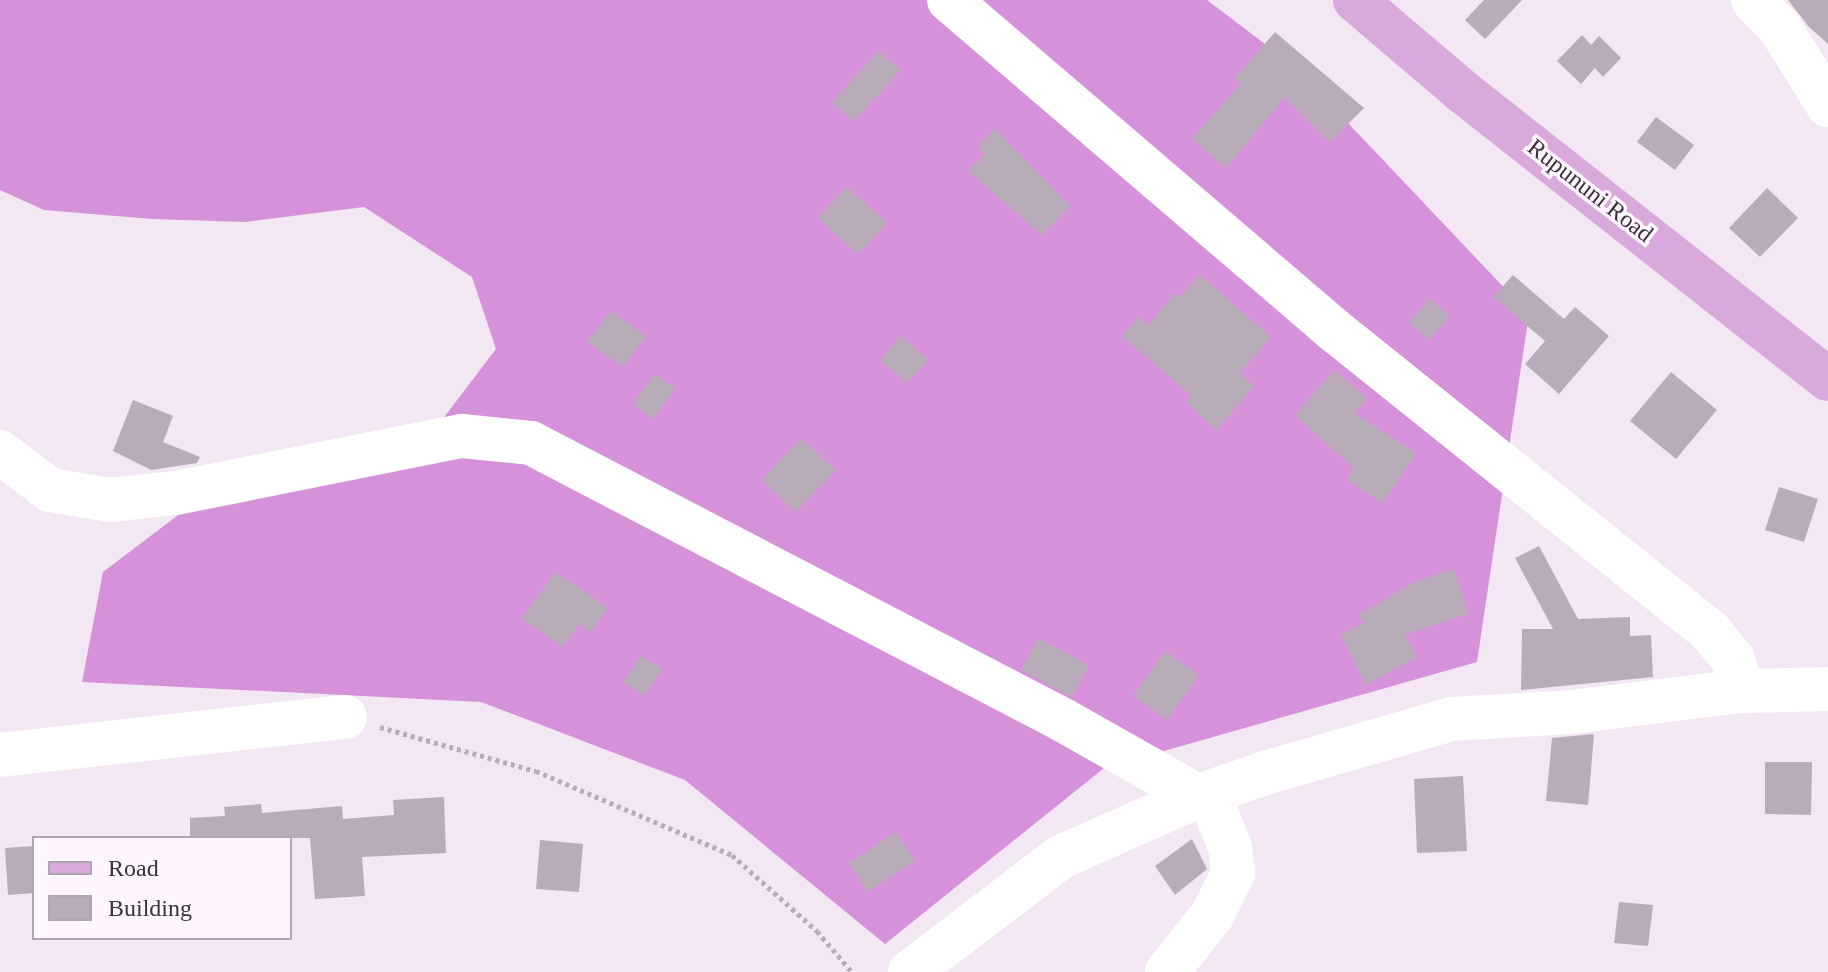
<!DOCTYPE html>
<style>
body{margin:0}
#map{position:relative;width:1828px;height:972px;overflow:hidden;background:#f3e7f3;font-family:"Times New Roman",serif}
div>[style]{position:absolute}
.forest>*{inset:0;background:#d591d9}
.building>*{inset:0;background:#b8acb8}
.path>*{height:5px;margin-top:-2.5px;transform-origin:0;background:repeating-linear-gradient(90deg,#b6adb6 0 4px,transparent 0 8px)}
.minor>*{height:44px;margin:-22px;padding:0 22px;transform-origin:22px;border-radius:22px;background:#fff}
.major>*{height:44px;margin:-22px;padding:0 22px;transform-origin:22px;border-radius:22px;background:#d9a9dc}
span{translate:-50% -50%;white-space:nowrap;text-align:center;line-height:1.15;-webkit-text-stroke:7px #fff5ff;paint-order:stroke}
.street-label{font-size:24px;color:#383338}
.legend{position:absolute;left:32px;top:836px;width:260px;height:104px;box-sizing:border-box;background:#fff5ff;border:2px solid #afa7af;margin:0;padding:10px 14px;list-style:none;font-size:24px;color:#383338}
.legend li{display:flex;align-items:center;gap:16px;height:40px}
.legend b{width:40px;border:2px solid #afa7af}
</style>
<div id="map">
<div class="forest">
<div style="clip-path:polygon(0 0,1207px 0,1294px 66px,1529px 314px,1477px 662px,1104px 768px,885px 944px,685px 780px,481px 702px,82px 682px,103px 572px,202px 497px,426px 441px,496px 349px,472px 277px,364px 207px,245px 222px,152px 219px,44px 210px,0 190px)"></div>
</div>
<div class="building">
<div style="clip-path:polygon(1484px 0,1522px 0,1485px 39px,1465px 20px)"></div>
<div style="clip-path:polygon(1788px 0,1828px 0,1828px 44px,1809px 27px)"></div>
<div style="clip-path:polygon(1275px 32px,1364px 108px,1330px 142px,1285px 97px,1226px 168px,1192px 139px,1241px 83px,1235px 78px)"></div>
<div style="clip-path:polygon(1582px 35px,1591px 45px,1599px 36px,1621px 58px,1603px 77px,1595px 68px,1581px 84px,1557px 61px)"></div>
<div style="clip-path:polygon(879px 51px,901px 70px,854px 121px,832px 102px)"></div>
<div style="clip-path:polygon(1656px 117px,1694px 145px,1675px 170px,1637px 142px)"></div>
<div style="clip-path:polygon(995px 129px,1070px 206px,1042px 235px,968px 171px,985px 154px,978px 147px)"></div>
<div style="clip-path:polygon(847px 187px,887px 223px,858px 254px,818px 218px)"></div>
<div style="clip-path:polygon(1767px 188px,1798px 218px,1760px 257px,1729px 228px)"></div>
<div style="clip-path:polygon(1200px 275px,1271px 337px,1240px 373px,1254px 386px,1217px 430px,1186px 402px,1192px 396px,1122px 336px,1139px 317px,1148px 325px,1175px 293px,1180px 297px)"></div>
<div style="clip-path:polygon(1513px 275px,1564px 319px,1575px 307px,1609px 336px,1559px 394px,1525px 364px,1545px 341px,1493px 297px)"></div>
<div style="clip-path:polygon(1430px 299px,1450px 316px,1429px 340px,1409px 323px)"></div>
<div style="clip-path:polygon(611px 311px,646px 336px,623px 367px,587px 342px)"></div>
<div style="clip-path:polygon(901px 336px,928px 360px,907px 383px,880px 360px)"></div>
<div style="clip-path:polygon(1335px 370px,1367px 399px,1354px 413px,1416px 453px,1383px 503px,1347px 480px,1354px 468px,1295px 415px)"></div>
<div style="clip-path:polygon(1671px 372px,1717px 410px,1676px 459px,1630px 421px)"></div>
<div style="clip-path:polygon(655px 374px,675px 389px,653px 419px,633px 404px)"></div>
<div style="clip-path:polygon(133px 400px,173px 416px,163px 442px,200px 457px,197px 463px,151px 470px,113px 451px)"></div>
<div style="clip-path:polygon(801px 438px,836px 470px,796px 512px,762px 480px)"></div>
<div style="clip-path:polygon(1779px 487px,1818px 499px,1804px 542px,1765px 530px)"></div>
<div style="clip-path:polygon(1539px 546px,1578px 619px,1630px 617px,1630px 636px,1651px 635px,1653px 677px,1521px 690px,1522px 629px,1553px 629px,1515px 558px)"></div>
<div style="clip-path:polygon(1454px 569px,1468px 614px,1405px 635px,1417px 657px,1366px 685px,1341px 635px,1364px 623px,1359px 615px,1414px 582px)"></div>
<div style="clip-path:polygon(555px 572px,608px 608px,591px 632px,579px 624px,563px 647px,522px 619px)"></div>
<div style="clip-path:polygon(1038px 638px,1089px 665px,1072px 697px,1021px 670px)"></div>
<div style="clip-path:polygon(1165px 651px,1199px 675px,1167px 720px,1133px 696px)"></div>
<div style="clip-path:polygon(641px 656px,662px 669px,644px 695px,623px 682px)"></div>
<div style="clip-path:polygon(1594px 734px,1588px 805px,1546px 801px,1552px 738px)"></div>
<div style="clip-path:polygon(1765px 762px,1812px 762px,1811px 815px,1765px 814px)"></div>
<div style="clip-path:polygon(1463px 776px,1467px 851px,1417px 853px,1414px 779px)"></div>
<div style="clip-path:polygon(444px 797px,446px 853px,362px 857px,365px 896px,315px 899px,310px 838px,190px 838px,190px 818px,225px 816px,224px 807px,261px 804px,262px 813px,342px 806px,343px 819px,394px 815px,393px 800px)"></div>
<div style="clip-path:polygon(896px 832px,915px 861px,868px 892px,849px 863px)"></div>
<div style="clip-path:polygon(1192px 839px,1207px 869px,1175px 895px,1155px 866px)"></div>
<div style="clip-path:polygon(540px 840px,583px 844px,579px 892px,536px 889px)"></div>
<div style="clip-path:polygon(34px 846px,34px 893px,8px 895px,5px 848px)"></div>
<div style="clip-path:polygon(1619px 902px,1653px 905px,1648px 946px,1614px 943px)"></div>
</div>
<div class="path">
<div style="left:380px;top:727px;width:162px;rotate:15.8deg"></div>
<div style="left:536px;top:771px;width:213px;rotate:23.2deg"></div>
<div style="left:732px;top:855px;width:114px;rotate:41.8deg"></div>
<div style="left:817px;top:931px;width:54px;rotate:49.5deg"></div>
</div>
<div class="minor">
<div style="left:949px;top:0;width:507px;rotate:40.6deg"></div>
<div style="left:1334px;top:330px;width:482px;rotate:38.7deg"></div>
<div style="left:1710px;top:631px;width:36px;rotate:51deg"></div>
<div style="left:1733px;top:659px;width:33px;rotate:74deg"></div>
<div style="left:1753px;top:0;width:39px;rotate:46deg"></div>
<div style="left:1780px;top:28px;width:91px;rotate:58.1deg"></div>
<div style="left:0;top:452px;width:63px;rotate:37.2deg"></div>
<div style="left:50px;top:490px;width:61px;rotate:9.5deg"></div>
<div style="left:110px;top:500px;width:66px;rotate:-6.1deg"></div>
<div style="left:176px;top:493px;width:292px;rotate:-11.3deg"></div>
<div style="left:462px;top:436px;width:69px;rotate:5.8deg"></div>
<div style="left:531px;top:443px;width:600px;rotate:27.5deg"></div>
<div style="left:1063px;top:720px;width:172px;rotate:29.5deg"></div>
<div style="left:1213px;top:805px;width:45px;rotate:68deg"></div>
<div style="left:1230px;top:847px;width:26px;rotate:83deg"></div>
<div style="left:1233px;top:873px;width:46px;rotate:116deg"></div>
<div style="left:1213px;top:914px;width:74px;rotate:128.4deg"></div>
<div style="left:0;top:755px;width:347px;rotate:-6.3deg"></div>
<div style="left:910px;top:972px;width:190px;rotate:-37.3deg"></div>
<div style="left:1061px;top:857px;width:148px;rotate:-24deg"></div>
<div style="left:1196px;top:797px;width:70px;rotate:-19.2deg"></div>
<div style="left:1262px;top:774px;width:197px;rotate:-16.2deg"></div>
<div style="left:1451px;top:719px;width:120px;rotate:-3.3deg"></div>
<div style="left:1571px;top:712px;width:172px;rotate:-7deg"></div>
<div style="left:1742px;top:691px;width:86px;rotate:-1.3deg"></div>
</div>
<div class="major">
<div style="left:1355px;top:0;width:142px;rotate:40.4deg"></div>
<div style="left:1463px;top:92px;width:464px;rotate:38.2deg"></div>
</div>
<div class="street-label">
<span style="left:1590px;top:191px;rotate:38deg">Rupununi Road</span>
</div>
<ul class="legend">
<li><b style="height:10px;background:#d9a9dc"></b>Road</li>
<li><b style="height:22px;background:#b8acb8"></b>Building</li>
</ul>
</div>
